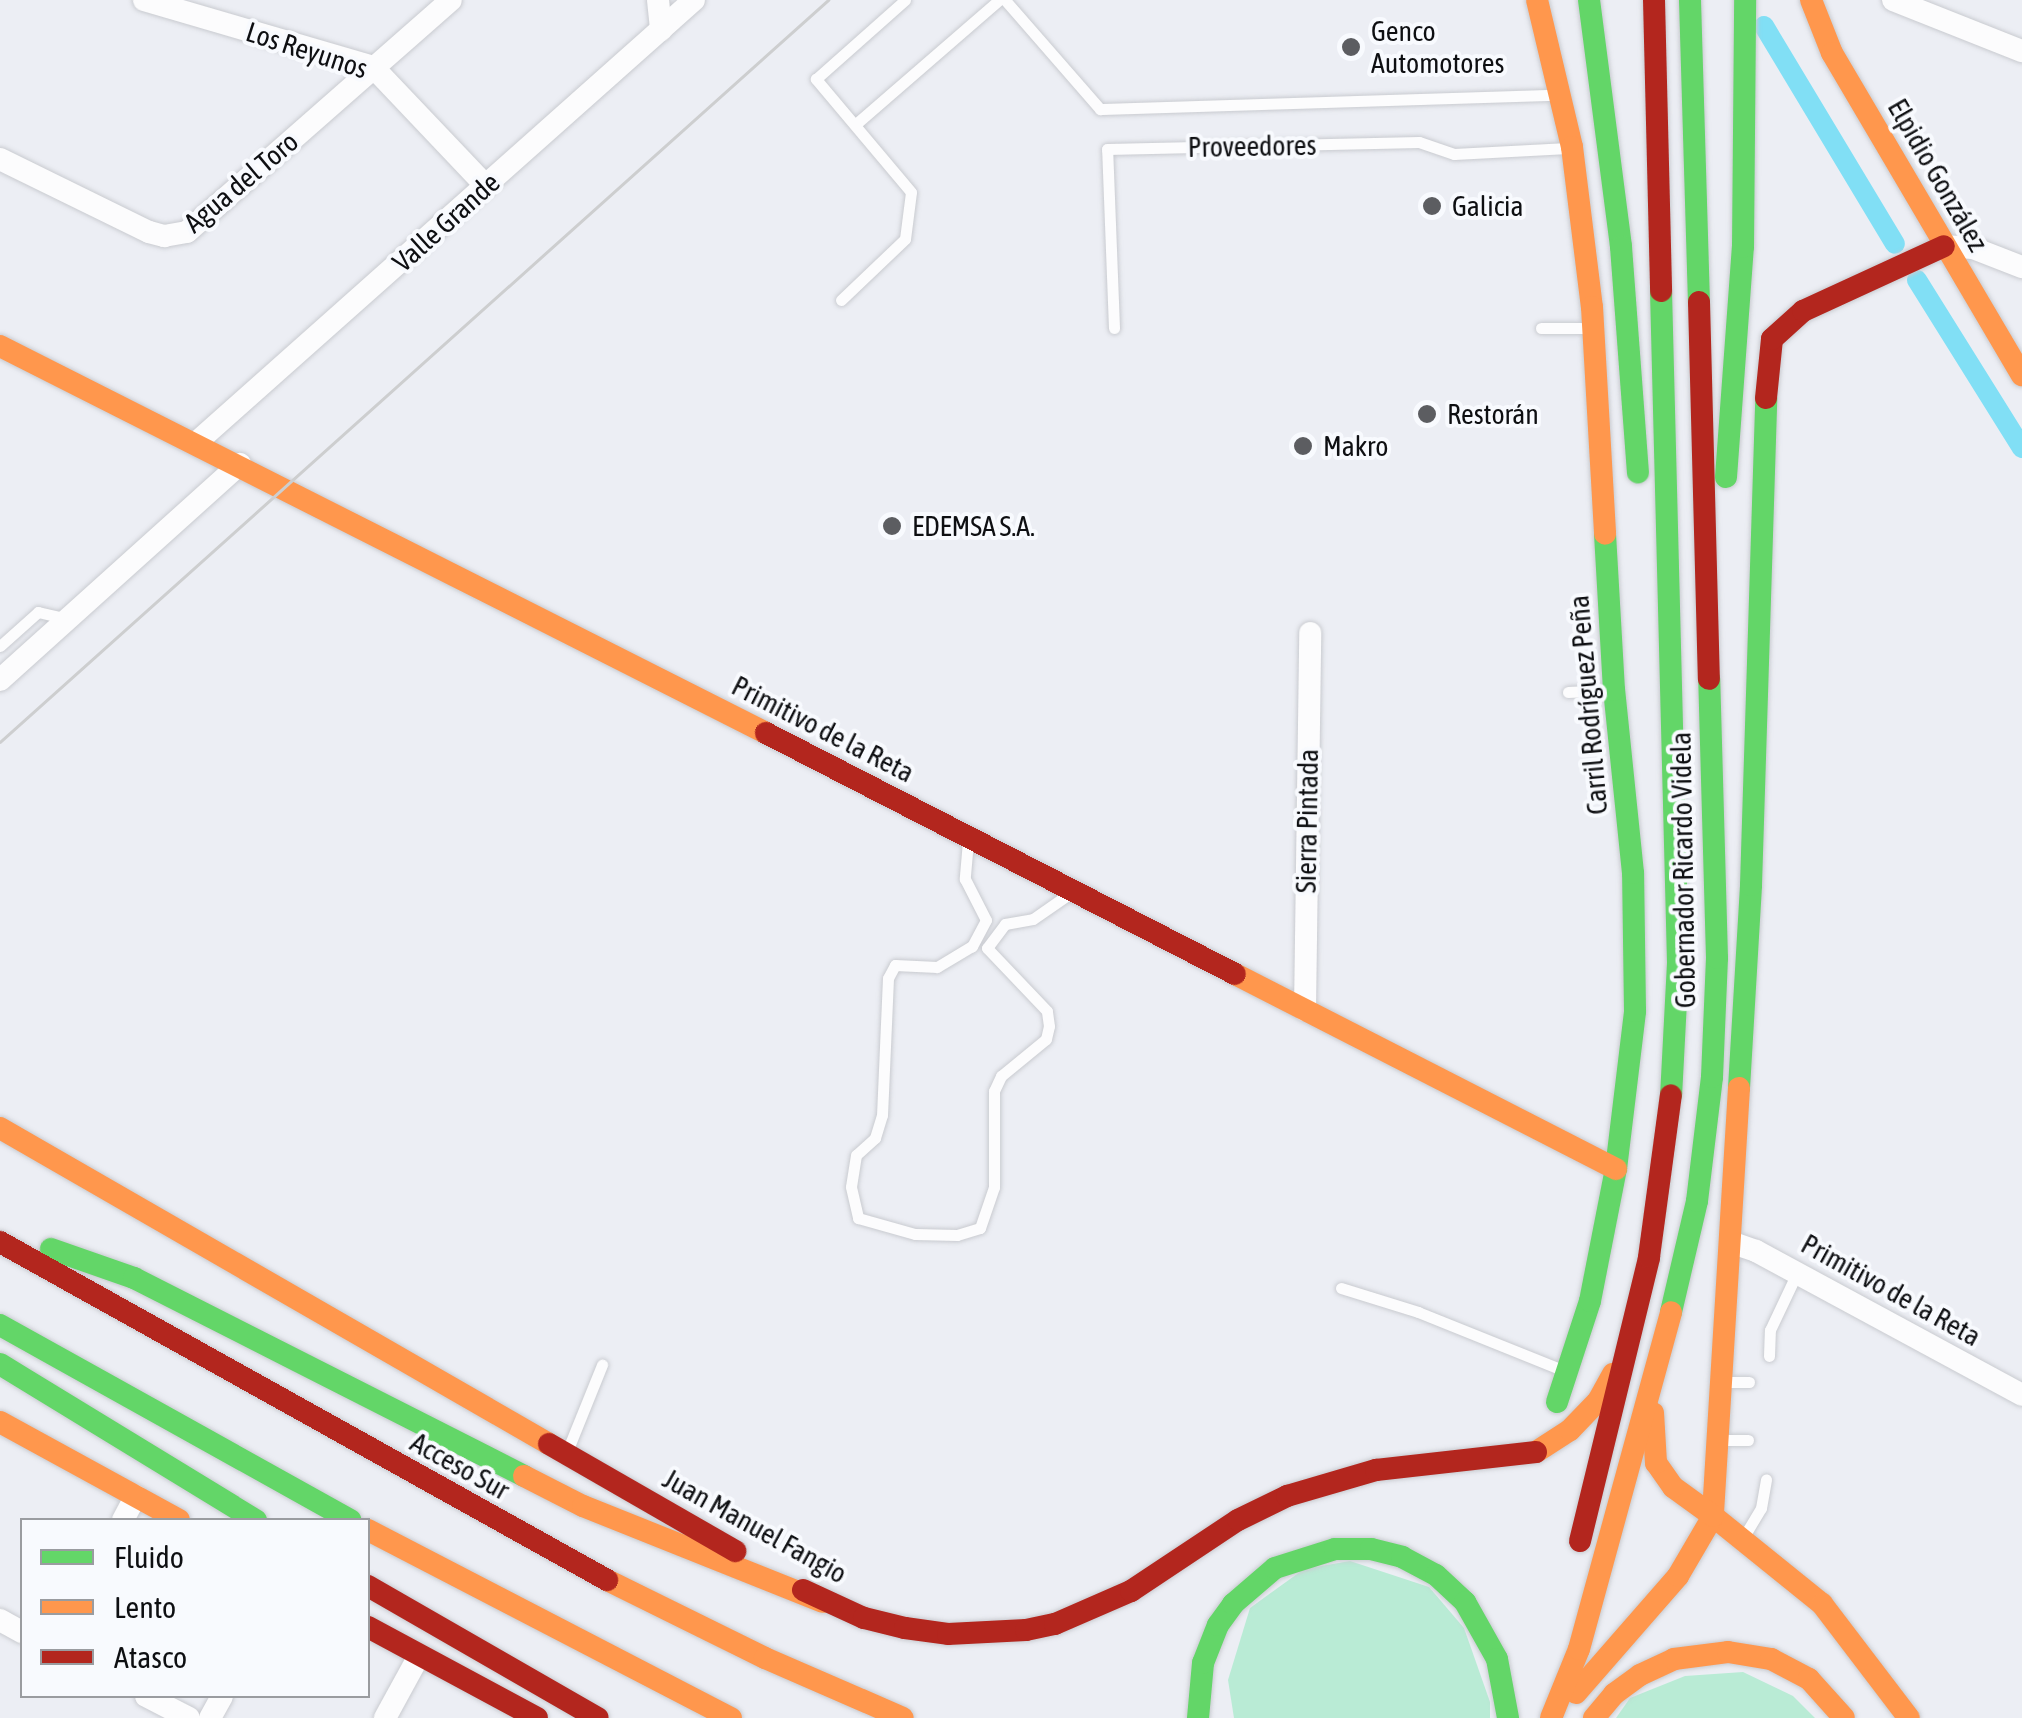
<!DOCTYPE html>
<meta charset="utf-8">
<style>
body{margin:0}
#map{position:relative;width:2022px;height:1718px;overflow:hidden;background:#eceef4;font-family:"Asap Condensed",sans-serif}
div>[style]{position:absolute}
.green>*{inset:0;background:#b9ebd5}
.canal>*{height:20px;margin:-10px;padding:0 10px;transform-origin:10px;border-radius:10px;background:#81dff5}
.roads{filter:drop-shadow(0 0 2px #c9cbd0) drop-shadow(0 0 2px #c9cbd0)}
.lane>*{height:11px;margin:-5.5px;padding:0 5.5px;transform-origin:5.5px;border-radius:5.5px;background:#fcfcfd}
.street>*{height:22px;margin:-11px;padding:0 11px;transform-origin:11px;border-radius:11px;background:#fcfcfd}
.fast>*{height:22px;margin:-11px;padding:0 11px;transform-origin:11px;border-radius:11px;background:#63d668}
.slow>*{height:22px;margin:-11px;padding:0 11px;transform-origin:11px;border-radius:11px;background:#ff974d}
.jam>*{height:22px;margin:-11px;padding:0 11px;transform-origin:11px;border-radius:11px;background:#b3261e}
.tram>*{height:2.5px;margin:-1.25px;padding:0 1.25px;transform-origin:1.25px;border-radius:1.25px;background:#cdcecf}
.dots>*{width:28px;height:28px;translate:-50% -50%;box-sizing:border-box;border:5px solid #f8fafe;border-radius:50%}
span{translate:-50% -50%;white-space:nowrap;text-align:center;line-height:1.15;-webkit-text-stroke:8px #f8fafe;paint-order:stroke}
.poi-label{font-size:28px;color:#0e0f12}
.left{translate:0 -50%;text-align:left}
.street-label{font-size:28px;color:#0e0f12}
.legend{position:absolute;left:20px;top:1518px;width:350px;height:180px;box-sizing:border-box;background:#f8fafe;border:2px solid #9a9ca0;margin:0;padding:12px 18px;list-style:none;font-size:30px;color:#0e0f12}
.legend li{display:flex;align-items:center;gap:20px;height:50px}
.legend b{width:50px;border:2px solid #9a9ca0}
</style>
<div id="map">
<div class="green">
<div style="clip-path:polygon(1350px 1561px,1429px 1587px,1464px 1628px,1490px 1702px,1490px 1718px,1234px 1718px,1228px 1680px,1250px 1608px,1304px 1569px)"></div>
<div style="clip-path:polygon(1743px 1672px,1793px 1696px,1815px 1718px,1616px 1718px,1630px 1698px,1685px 1676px)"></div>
</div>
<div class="canal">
<div style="left:1764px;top:26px;width:254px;rotate:59deg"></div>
<div style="left:1917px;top:280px;width:198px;rotate:58deg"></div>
</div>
<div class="roads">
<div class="lane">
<div style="left:1005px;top:0;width:145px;rotate:48.9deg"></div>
<div style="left:1100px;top:109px;width:458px;rotate:-1.8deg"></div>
<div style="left:857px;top:123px;width:188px;rotate:-40.9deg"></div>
<div style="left:841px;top:300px;width:88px;rotate:-43.6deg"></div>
<div style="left:905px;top:239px;width:47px;rotate:-82.7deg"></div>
<div style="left:911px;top:192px;width:148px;rotate:-130.1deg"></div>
<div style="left:816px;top:79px;width:119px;rotate:-41.6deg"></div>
<div style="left:1114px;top:328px;width:179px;rotate:-92.2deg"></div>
<div style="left:1107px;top:149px;width:312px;rotate:-1.3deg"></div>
<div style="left:1419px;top:142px;width:37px;rotate:19deg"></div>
<div style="left:1454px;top:154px;width:114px;rotate:-3deg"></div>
<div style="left:1541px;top:328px;width:51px"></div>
<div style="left:0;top:646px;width:51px;rotate:-41.8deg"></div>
<div style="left:38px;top:612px;width:28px;rotate:13deg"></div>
<div style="left:1568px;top:692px;width:41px;rotate:-2.8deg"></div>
<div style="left:968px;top:841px;width:38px;rotate:95deg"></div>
<div style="left:965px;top:879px;width:46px;rotate:62.9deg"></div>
<div style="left:986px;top:920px;width:30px;rotate:118deg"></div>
<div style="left:972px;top:946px;width:41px;rotate:149deg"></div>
<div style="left:937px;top:967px;width:42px;rotate:-177.3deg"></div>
<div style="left:895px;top:965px;width:15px;rotate:118deg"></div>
<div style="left:888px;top:978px;width:137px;rotate:92.5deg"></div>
<div style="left:882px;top:1115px;width:24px;rotate:107deg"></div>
<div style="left:875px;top:1138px;width:25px;rotate:138deg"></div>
<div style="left:856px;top:1155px;width:32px;rotate:99deg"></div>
<div style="left:851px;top:1187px;width:32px;rotate:77deg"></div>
<div style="left:858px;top:1218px;width:59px;rotate:15.7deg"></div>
<div style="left:915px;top:1234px;width:42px;rotate:1.4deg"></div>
<div style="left:957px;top:1235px;width:24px;rotate:-17deg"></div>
<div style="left:980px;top:1228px;width:43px;rotate:-71.1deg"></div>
<div style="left:994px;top:1187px;width:96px;rotate:-90deg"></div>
<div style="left:994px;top:1091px;width:17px;rotate:-65deg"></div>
<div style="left:1001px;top:1076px;width:58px;rotate:-39.4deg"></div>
<div style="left:1046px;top:1039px;width:13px;rotate:-77deg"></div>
<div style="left:1049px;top:1026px;width:15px;rotate:-98deg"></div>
<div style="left:1047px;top:1011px;width:87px;rotate:-133.6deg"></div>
<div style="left:987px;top:948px;width:30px;rotate:-53deg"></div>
<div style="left:1005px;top:924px;width:28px;rotate:-10deg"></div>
<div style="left:1033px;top:919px;width:44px;rotate:-34.8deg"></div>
<div style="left:1341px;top:1288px;width:81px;rotate:17.3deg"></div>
<div style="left:1418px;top:1312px;width:158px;rotate:21.9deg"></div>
<div style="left:1769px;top:1356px;width:26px;rotate:-88deg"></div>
<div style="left:1770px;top:1330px;width:63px;rotate:-64.7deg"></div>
<div style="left:1724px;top:1382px;width:25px"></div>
<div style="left:1722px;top:1440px;width:26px"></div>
<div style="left:568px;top:1449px;width:91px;rotate:-68deg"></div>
<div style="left:1743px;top:1538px;width:35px;rotate:-59deg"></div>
<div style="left:1761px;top:1508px;width:29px;rotate:-80deg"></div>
</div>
<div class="street">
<div style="left:144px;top:0;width:239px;rotate:16.3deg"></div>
<div style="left:373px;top:67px;width:164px;rotate:46.5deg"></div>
<div style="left:658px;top:0;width:30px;rotate:84deg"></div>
<div style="left:1893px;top:0;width:139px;rotate:21.6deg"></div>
<div style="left:0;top:159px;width:166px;rotate:26.1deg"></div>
<div style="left:149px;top:232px;width:16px;rotate:15deg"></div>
<div style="left:164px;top:236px;width:23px;rotate:-10deg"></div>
<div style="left:187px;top:232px;width:351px;rotate:-41.3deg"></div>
<div style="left:1944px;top:246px;width:29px;rotate:4deg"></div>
<div style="left:1973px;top:248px;width:53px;rotate:21.2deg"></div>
<div style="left:197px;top:442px;width:665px;rotate:-41.65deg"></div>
<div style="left:0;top:680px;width:323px;rotate:-42deg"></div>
<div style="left:1305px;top:1010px;width:377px;rotate:-89.2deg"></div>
<div style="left:1730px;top:1242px;width:28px;rotate:19deg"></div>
<div style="left:1756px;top:1251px;width:302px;rotate:28.4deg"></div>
<div style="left:123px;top:1520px;width:27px;rotate:-62deg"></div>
<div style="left:0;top:1620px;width:25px;rotate:29deg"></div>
<div style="left:146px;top:1696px;width:48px;rotate:27.1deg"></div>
<div style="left:210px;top:1718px;width:25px;rotate:-61deg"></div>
<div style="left:385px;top:1718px;width:71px;rotate:-61.3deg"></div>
</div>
<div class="fast">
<div style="left:1589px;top:0;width:249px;rotate:82.6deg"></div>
<div style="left:1621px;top:247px;width:226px;rotate:85.7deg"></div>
<div style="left:1690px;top:0;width:302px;rotate:88.3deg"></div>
<div style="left:1661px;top:291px;width:672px;rotate:88.55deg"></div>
<div style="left:1678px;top:963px;width:132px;rotate:93deg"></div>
<div style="left:1726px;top:477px;width:231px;rotate:-85.8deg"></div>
<div style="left:1743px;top:247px;width:247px;rotate:-89.5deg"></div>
<div style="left:1739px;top:1088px;width:203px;rotate:-86.6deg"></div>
<div style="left:1751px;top:885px;width:487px;rotate:-88.2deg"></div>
<div style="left:51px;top:1249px;width:88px;rotate:19.3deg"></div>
<div style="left:134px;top:1278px;width:437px;rotate:26.9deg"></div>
<div style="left:1671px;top:1312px;width:114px;rotate:-76.8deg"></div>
<div style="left:1697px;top:1201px;width:125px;rotate:-83.1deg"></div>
<div style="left:1712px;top:1077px;width:119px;rotate:-87.6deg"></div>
<div style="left:1717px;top:958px;width:279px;rotate:-91.6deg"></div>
<div style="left:0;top:1325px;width:401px;rotate:29.1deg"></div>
<div style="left:0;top:1364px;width:300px;rotate:31.4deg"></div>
<div style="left:1557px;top:1402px;width:106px;rotate:-71.9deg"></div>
<div style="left:1590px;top:1301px;width:135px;rotate:-78.9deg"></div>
<div style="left:1616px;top:1169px;width:159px;rotate:-83.1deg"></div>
<div style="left:1635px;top:1011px;width:138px;rotate:-90.8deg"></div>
<div style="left:1633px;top:873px;width:184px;rotate:-95.9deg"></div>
<div style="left:1614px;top:690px;width:156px;rotate:-93.3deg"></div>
<div style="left:1198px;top:1718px;width:55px;rotate:-84.8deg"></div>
<div style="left:1203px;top:1663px;width:41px;rotate:-68.5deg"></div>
<div style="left:1218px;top:1625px;width:26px;rotate:-54deg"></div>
<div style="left:1233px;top:1604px;width:55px;rotate:-40.6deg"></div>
<div style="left:1275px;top:1568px;width:63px;rotate:-17.6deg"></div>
<div style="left:1335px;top:1549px;width:36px"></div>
<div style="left:1371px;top:1549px;width:32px;rotate:14deg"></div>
<div style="left:1402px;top:1557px;width:38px;rotate:28deg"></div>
<div style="left:1436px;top:1575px;width:40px;rotate:43deg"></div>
<div style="left:1465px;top:1602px;width:65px;rotate:60.7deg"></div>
<div style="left:1497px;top:1659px;width:60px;rotate:79.4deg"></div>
</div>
<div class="slow">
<div style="left:1537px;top:0;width:151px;rotate:76.6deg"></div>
<div style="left:1572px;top:147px;width:161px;rotate:82.9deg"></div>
<div style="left:1592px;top:307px;width:227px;rotate:86.7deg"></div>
<div style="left:1811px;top:0;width:57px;rotate:68.4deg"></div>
<div style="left:1832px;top:53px;width:374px;rotate:59.5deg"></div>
<div style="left:0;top:346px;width:858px;rotate:26.8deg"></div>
<div style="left:1235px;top:974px;width:428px;rotate:27.1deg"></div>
<div style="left:1739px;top:1088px;width:429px;rotate:93.5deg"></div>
<div style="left:1713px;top:1516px;width:140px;rotate:38.9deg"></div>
<div style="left:1822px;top:1604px;width:143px;rotate:52.7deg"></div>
<div style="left:0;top:1128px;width:633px;rotate:29.92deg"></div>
<div style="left:0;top:1422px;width:204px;rotate:28.7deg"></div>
<div style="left:1536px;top:1452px;width:40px;rotate:-32.9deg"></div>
<div style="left:1570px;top:1430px;width:40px;rotate:-46deg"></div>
<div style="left:1598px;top:1401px;width:31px;rotate:-61deg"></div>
<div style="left:524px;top:1476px;width:66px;rotate:27deg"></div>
<div style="left:583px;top:1506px;width:258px;rotate:21.8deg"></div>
<div style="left:368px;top:1530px;width:409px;rotate:27.4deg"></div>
<div style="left:607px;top:1580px;width:176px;rotate:26.3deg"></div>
<div style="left:765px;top:1658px;width:150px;rotate:23.5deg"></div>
<div style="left:1576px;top:1693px;width:155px;rotate:-48.9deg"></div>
<div style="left:1678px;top:1576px;width:69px;rotate:-59.7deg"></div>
<div style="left:1713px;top:1516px;width:49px;rotate:-144.1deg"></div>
<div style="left:1673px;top:1487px;width:29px;rotate:-125deg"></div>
<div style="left:1656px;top:1463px;width:50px;rotate:-93.4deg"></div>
<div style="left:1551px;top:1718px;width:74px;rotate:-67.9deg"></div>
<div style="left:1579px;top:1649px;width:349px;rotate:-74.7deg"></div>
<div style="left:1594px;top:1718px;width:31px;rotate:-50deg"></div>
<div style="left:1614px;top:1694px;width:32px;rotate:-36deg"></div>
<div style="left:1640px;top:1675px;width:38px;rotate:-25deg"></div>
<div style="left:1674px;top:1659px;width:54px;rotate:-7.4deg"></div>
<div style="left:1728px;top:1652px;width:44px;rotate:9.2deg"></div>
<div style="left:1771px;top:1659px;width:43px;rotate:27.8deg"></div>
<div style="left:1809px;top:1679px;width:52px;rotate:48.1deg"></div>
</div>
<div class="jam">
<div style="left:1654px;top:0;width:291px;rotate:88.6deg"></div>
<div style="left:1699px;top:302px;width:377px;rotate:88.5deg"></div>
<div style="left:1766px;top:398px;width:59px;rotate:-84.2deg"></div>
<div style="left:1772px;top:339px;width:42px;rotate:-42.1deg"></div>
<div style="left:1803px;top:311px;width:155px;rotate:-24.7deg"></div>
<div style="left:766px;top:733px;width:527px;rotate:27.2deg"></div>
<div style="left:0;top:1242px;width:695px;rotate:29.11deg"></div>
<div style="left:549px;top:1444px;width:215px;rotate:29.9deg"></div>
<div style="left:1580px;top:1541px;width:292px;rotate:-76.3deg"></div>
<div style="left:1649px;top:1257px;width:163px;rotate:-82.3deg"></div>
<div style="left:368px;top:1586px;width:265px;rotate:29.9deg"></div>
<div style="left:803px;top:1590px;width:67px;rotate:24.7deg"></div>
<div style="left:864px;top:1618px;width:42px;rotate:13.7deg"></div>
<div style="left:905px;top:1628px;width:43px;rotate:7.9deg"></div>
<div style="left:948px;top:1634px;width:78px;rotate:-2.9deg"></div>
<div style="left:1026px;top:1630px;width:30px;rotate:-12deg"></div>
<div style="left:1055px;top:1624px;width:83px;rotate:-23.5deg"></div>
<div style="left:1131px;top:1591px;width:128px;rotate:-33.6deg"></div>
<div style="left:1238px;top:1520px;width:55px;rotate:-26.1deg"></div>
<div style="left:1287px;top:1496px;width:93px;rotate:-16.3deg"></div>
<div style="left:1376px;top:1470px;width:161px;rotate:-6.4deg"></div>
<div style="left:368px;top:1627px;width:192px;rotate:28.3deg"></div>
</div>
</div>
<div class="tram">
<div style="left:0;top:742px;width:1112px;rotate:-41.86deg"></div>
</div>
<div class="dots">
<div style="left:1351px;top:47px;background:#5c5d61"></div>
<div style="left:1432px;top:206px;background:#5c5d61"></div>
<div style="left:1427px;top:414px;background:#5c5d61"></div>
<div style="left:1303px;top:446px;background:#5c5d61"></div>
<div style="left:892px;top:526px;background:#5c5d61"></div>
</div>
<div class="poi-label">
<span class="left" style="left:1371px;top:47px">Genco<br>Automotores</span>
<span class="left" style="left:1452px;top:206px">Galicia</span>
<span class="left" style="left:1447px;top:414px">Restorán</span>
<span class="left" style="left:1323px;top:446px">Makro</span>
<span class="left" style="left:912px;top:526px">EDEMSA S.A.</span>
</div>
<div class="street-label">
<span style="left:307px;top:50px;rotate:18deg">Los Reyunos</span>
<span style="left:1252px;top:146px;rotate:-1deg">Proveedores</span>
<span style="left:1938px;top:175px;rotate:60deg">Elpidio González</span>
<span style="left:241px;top:182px;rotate:-40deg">Agua del Toro</span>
<span style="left:446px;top:222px;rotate:-42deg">Valle Grande</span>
<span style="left:1588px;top:705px;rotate:-95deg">Carril Rodríguez Peña</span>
<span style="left:823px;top:729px;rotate:27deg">Primitivo de la Reta</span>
<span style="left:1307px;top:821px;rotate:-89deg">Sierra Pintada</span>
<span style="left:1683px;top:870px;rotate:-91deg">Gobernador Ricardo Videla</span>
<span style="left:1891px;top:1290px;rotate:29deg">Primitivo de la Reta</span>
<span style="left:460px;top:1466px;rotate:29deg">Acceso Sur</span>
<span style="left:755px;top:1526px;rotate:29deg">Juan Manuel Fangio</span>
</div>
<ul class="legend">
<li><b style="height:12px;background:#63d668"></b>Fluido</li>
<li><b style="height:12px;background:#ff974d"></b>Lento</li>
<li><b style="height:12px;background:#b3261e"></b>Atasco</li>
</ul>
</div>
